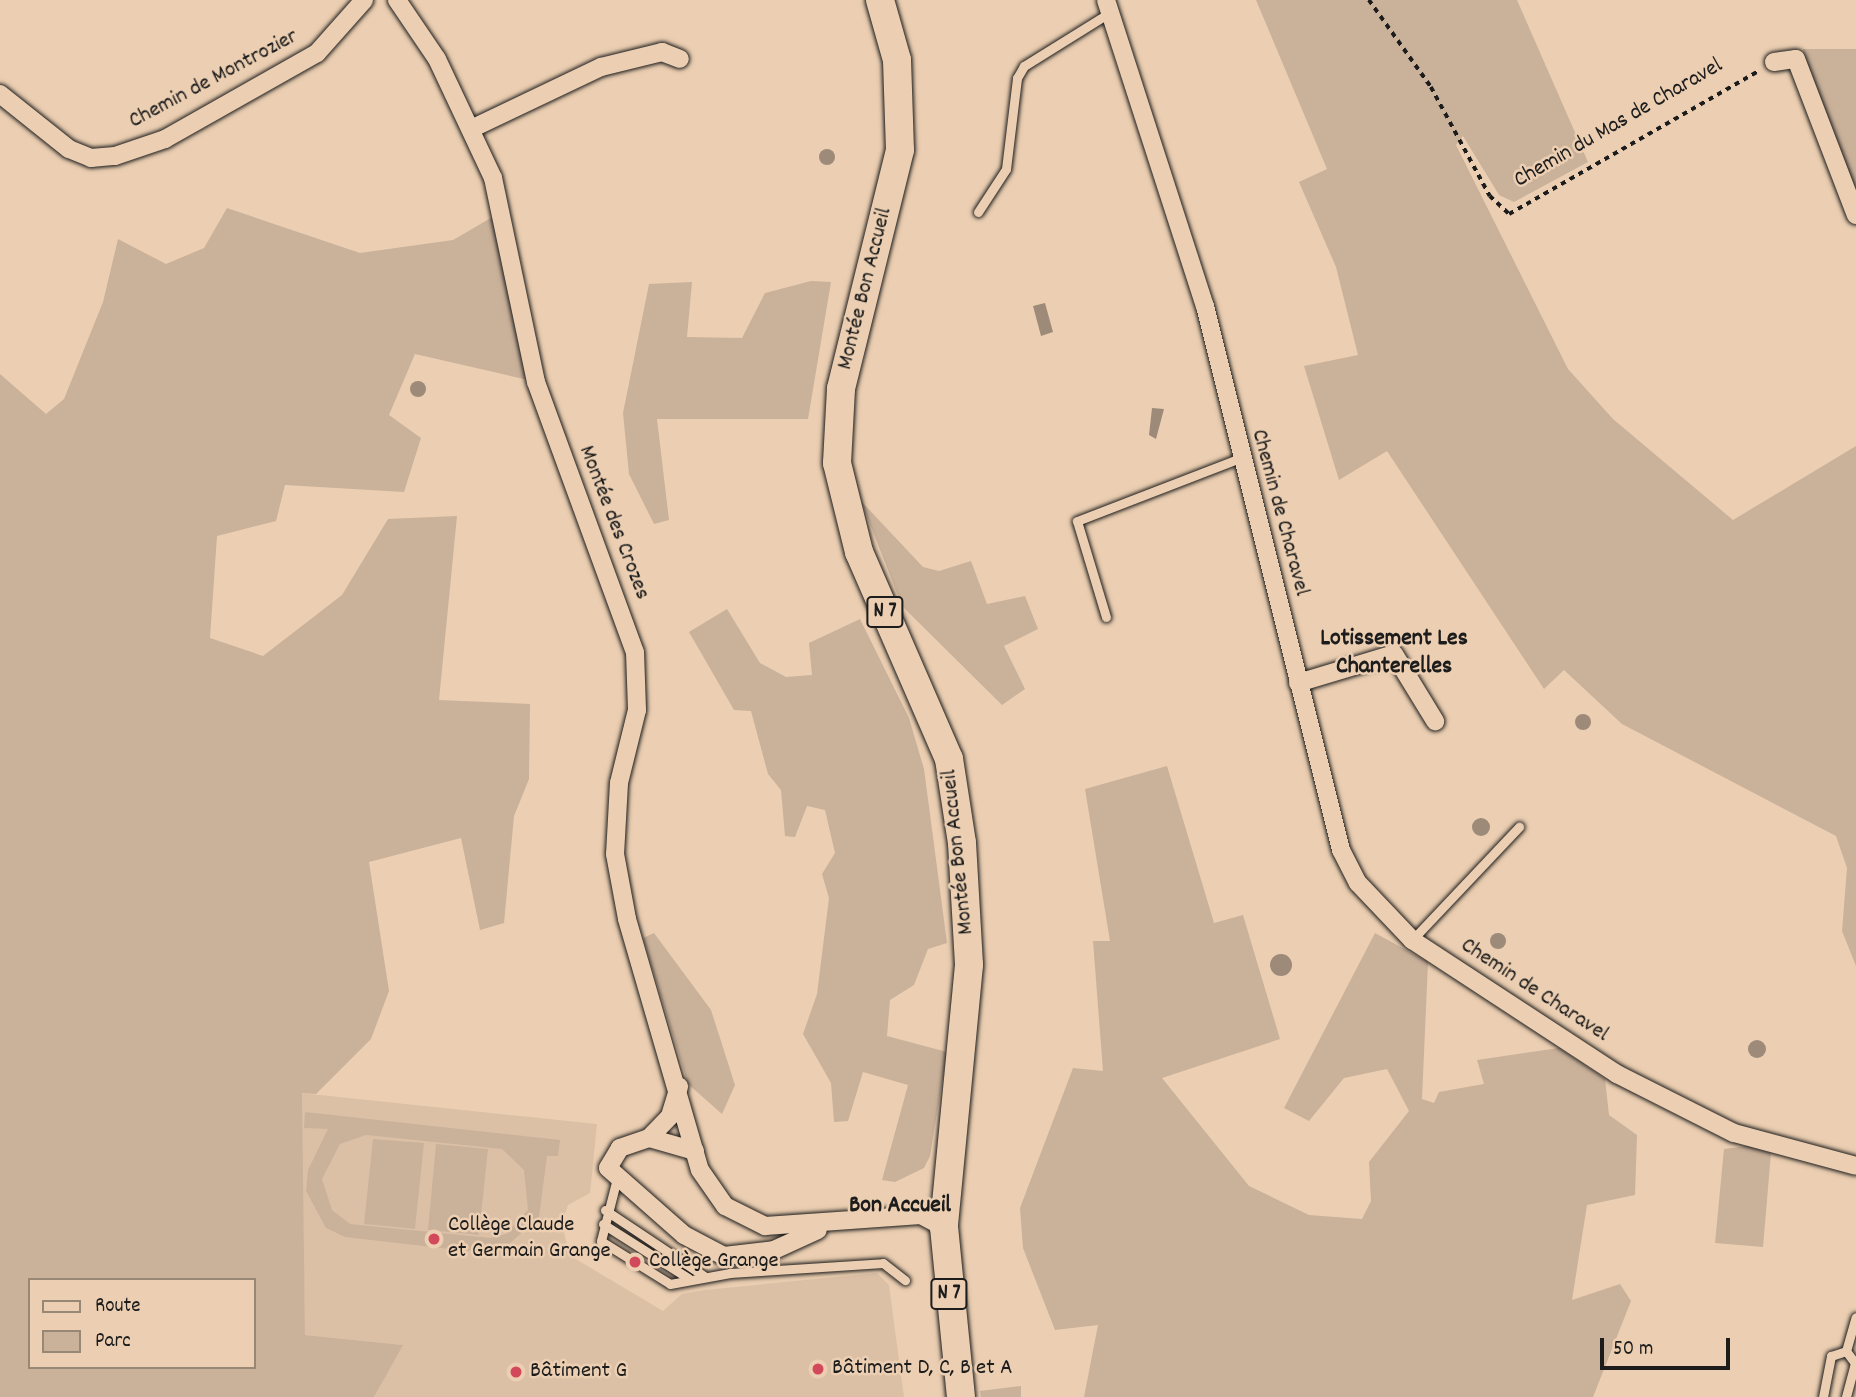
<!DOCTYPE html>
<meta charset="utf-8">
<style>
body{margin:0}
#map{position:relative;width:1856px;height:1397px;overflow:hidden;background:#eccfb2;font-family:Dekko,sans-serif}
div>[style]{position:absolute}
.built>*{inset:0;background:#dbc0a6}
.green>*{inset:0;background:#cab19a}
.water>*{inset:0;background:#9d8a79}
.round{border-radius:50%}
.path>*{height:3.5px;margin-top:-1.75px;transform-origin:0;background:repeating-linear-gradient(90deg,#1c1c1c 0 5px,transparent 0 10px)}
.roads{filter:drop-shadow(0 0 2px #1c1c1c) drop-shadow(0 0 2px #1c1c1c)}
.lane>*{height:9px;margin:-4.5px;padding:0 4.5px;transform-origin:4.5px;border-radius:4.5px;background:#eccfb2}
.street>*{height:18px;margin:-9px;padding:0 9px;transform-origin:9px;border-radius:9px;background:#eccfb2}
.primary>*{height:28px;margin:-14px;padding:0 14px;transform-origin:14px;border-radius:14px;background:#eccfb2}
.dots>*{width:19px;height:19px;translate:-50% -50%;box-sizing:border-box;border:4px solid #eccfb2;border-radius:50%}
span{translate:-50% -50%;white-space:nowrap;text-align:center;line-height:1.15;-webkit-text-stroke:5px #eccfb2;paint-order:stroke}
.shield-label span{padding:2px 5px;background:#eccfb2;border:2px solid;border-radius:5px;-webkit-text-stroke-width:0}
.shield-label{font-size:21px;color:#1c1c1c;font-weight:700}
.street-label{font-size:23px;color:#1c1c1c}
.poi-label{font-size:23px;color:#1c1c1c}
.left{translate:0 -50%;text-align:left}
.neighbourhood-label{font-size:24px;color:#1c1c1c;font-weight:700}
.legend{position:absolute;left:28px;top:1278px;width:228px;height:91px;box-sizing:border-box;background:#eccfb2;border:2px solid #998776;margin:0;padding:9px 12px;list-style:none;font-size:21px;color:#1c1c1c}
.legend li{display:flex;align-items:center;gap:14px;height:35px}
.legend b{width:35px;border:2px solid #998776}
.scale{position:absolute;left:1600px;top:1338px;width:130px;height:32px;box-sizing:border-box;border:4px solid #1c1c1c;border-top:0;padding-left:9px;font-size:21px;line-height:24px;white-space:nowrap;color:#1c1c1c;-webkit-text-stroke:5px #eccfb2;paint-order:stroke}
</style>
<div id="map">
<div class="built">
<div style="clip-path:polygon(301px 1093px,597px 1124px,590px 1193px,568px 1205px,562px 1223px,569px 1255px,663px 1311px,682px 1294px,705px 1290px,877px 1273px,889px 1285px,904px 1397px,374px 1397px,402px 1345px,305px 1335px)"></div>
</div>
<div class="green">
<div style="clip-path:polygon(1256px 0,1517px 0,1588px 162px,1514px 202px,1499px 195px,1463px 136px,1456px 145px,1568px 369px,1613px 419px,1733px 520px,1856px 446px,1856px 966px,1842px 931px,1847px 868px,1836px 836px,1622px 724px,1564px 670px,1544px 689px,1387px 451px,1339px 480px,1304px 366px,1358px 355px,1336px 267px,1299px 182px,1327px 169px)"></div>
<div style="clip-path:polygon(1803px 49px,1856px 49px,1856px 203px,1804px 68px)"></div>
<div style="clip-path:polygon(evenodd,227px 208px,360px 253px,453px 240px,496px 215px,528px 380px,415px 354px,389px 415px,421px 438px,404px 492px,285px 485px,276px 521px,217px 536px,210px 638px,263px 656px,342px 595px,388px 519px,457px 516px,439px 700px,530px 704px,529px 779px,514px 816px,504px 923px,480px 930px,461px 838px,369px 862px,389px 991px,371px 1039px,316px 1094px,302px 1093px,305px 1335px,403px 1345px,374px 1397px,0 1397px,0 374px,46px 414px,64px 399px,103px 302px,118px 239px,166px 264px,204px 248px,227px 208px,30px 1280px,254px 1280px,254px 1367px,30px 1367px,30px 1280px)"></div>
<div style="clip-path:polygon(811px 281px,831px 282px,808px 419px,657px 419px,669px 520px,654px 524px,629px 474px,623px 413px,649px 284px,692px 282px,687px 337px,742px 338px,765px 293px)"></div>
<div style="clip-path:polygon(861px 501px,923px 567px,939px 571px,971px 561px,987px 604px,1025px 596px,1038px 629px,1004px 646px,1025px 689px,1002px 705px,902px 606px)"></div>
<div style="clip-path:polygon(727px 609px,760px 663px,786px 677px,812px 675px,809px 643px,860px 619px,909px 718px,924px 769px,947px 943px,928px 949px,914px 985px,890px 1000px,887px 1036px,947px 1052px,930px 1156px,924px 1168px,895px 1182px,882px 1180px,908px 1085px,863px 1072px,848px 1121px,834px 1122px,831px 1083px,803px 1034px,817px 994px,829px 898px,822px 874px,835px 853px,825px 810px,807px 806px,795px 837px,785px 836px,781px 790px,768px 774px,751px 711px,734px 710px,689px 632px)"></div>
<div style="clip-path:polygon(1167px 766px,1214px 923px,1243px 915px,1280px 1039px,1162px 1078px,1249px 1186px,1309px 1215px,1362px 1219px,1371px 1201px,1369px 1162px,1409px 1111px,1387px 1069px,1344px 1078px,1309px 1121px,1284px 1108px,1375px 933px,1428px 962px,1422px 1099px,1434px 1103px,1439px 1092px,1484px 1084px,1477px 1060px,1559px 1048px,1605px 1079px,1609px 1115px,1637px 1135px,1635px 1195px,1587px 1205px,1572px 1300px,1620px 1284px,1631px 1301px,1593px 1397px,1084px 1397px,1098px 1325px,1055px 1330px,1023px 1248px,1020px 1208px,1073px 1068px,1103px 1071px,1093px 941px,1110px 941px,1085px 789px)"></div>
<div style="clip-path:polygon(654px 933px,711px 1010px,735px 1085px,722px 1114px,688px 1084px,643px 938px)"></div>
<div style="clip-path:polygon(evenodd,305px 1112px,560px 1140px,558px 1156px,547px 1156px,539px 1217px,508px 1245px,467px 1251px,345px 1237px,326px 1228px,306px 1191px,308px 1170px,328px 1129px,304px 1128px,305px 1112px,366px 1135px,502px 1149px,524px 1170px,528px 1210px,506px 1234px,491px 1238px,350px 1224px,332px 1210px,322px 1179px,340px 1144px,366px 1135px)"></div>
<div style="clip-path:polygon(373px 1139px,424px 1143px,415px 1229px,364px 1224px)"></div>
<div style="clip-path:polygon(436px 1144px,488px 1149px,479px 1235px,428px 1230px)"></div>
<div style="clip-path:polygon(1747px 1146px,1771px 1153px,1763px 1247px,1715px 1243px,1724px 1149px)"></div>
<div style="clip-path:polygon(1021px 1386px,1021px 1397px,981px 1397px,980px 1391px)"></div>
</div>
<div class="water">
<div class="round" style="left:819px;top:149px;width:16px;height:16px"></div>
<div style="clip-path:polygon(1045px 303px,1053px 332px,1041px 336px,1033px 306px)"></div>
<div class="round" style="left:410px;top:381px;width:16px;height:16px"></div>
<div style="clip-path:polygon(1152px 408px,1164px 409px,1156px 439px,1149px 435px)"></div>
<div class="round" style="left:1575px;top:714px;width:16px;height:16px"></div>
<div class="round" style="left:1472px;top:818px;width:18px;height:18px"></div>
<div class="round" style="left:1490px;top:933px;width:16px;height:16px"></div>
<div class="round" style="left:1270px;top:954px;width:22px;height:22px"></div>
<div class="round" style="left:1748px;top:1040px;width:18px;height:18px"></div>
</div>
<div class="path">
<div style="left:1369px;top:0;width:107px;rotate:54.5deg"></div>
<div style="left:1431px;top:87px;width:124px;rotate:61.6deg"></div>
<div style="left:1490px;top:196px;width:26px;rotate:43deg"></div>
<div style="left:1509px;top:214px;width:289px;rotate:-29.8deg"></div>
</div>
<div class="roads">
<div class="lane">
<div style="left:978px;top:212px;width:51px;rotate:-56.9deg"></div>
<div style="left:1006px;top:169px;width:92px;rotate:-83.1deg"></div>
<div style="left:1017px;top:78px;width:14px;rotate:-60deg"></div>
<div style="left:1024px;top:66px;width:100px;rotate:-31.9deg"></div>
<div style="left:1106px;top:617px;width:100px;rotate:-106.8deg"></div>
<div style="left:1077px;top:521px;width:175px;rotate:-21.1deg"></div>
<div style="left:1412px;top:940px;width:156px;rotate:-46.6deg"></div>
<div style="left:616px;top:1182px;width:61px;rotate:104.3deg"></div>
<div style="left:601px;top:1241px;width:81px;rotate:31.9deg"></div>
<div style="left:670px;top:1284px;width:61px;rotate:-10.4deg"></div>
<div style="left:730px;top:1273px;width:153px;rotate:-3.7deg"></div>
<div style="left:883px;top:1263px;width:28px;rotate:38deg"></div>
<div style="left:605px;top:1210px;width:119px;rotate:33.7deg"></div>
<div style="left:603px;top:1224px;width:101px;rotate:32.4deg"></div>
<div style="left:1846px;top:1351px;width:15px;rotate:53deg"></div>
<div style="left:1855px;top:1363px;width:35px;rotate:105deg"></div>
<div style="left:1846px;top:1351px;width:35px;rotate:-74deg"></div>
<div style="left:1823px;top:1397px;width:42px;rotate:-79deg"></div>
<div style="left:1831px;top:1356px;width:16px;rotate:-18deg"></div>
</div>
<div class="street">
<div style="left:397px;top:0;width:71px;rotate:55.9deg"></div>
<div style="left:437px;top:59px;width:132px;rotate:64.8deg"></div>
<div style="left:493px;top:178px;width:208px;rotate:78.1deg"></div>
<div style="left:536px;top:382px;width:288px;rotate:69.9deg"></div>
<div style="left:635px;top:652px;width:58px;rotate:88deg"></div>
<div style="left:637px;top:710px;width:75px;rotate:103.9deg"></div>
<div style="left:619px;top:783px;width:71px;rotate:93.2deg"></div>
<div style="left:615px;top:854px;width:66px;rotate:79.5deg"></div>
<div style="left:627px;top:919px;width:261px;rotate:73.8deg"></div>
<div style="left:700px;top:1170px;width:44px;rotate:55.2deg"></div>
<div style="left:725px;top:1206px;width:45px;rotate:26.6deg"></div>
<div style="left:765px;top:1226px;width:156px;rotate:-4deg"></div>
<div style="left:921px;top:1215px;width:26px;rotate:28deg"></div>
<div style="left:1106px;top:0;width:322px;rotate:72.1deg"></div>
<div style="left:1205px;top:306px;width:561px;rotate:75.96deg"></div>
<div style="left:1341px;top:850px;width:37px;rotate:63deg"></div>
<div style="left:1358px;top:883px;width:79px;rotate:46.5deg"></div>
<div style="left:1412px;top:940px;width:245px;rotate:33.2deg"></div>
<div style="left:1617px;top:1074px;width:131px;rotate:26.8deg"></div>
<div style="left:1734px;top:1133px;width:126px;rotate:15.1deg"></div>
<div style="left:1774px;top:62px;width:22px;rotate:-8deg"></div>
<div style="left:1796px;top:59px;width:167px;rotate:69deg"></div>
<div style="left:0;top:94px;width:88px;rotate:38.6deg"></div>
<div style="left:69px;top:149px;width:24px;rotate:22deg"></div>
<div style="left:91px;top:158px;width:24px;rotate:-5deg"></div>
<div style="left:115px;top:156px;width:53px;rotate:-18.8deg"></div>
<div style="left:165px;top:139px;width:175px;rotate:-29.5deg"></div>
<div style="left:317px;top:53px;width:71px;rotate:-48.4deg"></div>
<div style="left:473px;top:128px;width:142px;rotate:-25.5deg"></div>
<div style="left:601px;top:67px;width:63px;rotate:-13.8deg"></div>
<div style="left:662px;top:52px;width:19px;rotate:21deg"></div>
<div style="left:1298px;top:683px;width:100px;rotate:-16.8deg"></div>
<div style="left:1394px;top:654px;width:79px;rotate:58.5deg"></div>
<div style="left:649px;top:1138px;width:30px;rotate:-46deg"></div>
<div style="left:670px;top:1116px;width:31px;rotate:-73deg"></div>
<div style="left:695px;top:1151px;width:48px;rotate:-164.2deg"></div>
<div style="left:649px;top:1138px;width:31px;rotate:161deg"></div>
<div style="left:620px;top:1148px;width:23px;rotate:121deg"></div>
<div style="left:608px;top:1168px;width:101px;rotate:41.4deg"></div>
<div style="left:684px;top:1235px;width:45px;rotate:27.7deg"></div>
<div style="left:724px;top:1256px;width:50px;rotate:-6.8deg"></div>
<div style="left:774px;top:1250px;width:48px;rotate:-24.4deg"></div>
</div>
<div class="primary">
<div style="left:880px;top:0;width:62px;rotate:74.2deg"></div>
<div style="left:897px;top:60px;width:90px;rotate:88.1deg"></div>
<div style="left:900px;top:150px;width:246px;rotate:103.9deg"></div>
<div style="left:841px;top:389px;width:74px;rotate:93.1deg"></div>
<div style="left:837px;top:463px;width:92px;rotate:76.1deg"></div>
<div style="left:859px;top:552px;width:226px;rotate:66.5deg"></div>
<div style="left:949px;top:759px;width:85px;rotate:81.2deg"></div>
<div style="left:962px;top:843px;width:122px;rotate:86.7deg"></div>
<div style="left:969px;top:965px;width:263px;rotate:95.5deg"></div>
<div style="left:944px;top:1227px;width:171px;rotate:84.3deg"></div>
</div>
</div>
<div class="dots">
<div style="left:434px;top:1239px;background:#d1495b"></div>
<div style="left:635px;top:1262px;background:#d1495b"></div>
<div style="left:818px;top:1369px;background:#d1495b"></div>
<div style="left:516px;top:1372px;background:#d1495b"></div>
</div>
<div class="shield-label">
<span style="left:885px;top:612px">N 7</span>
<span style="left:949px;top:1294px">N 7</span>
</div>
<div class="street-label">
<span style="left:214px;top:80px;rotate:-28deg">Chemin de Montrozier</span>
<span style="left:1619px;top:124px;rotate:-30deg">Chemin du Mas de Charavel</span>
<span style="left:866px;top:289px;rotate:-76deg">Montée Bon Accueil</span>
<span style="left:1279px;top:513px;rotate:75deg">Chemin de Charavel</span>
<span style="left:613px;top:523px;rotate:69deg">Montée des Crozes</span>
<span style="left:959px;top:852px;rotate:-96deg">Montée Bon Accueil</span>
<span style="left:1534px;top:991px;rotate:33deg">Chemin de Charavel</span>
</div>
<div class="poi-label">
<span class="left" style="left:448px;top:1239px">Collège Claude<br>et Germain Grange</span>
<span class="left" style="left:649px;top:1262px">Collège Grange</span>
<span class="left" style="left:832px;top:1369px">Bâtiment D, C, B et A</span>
<span class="left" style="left:530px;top:1372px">Bâtiment G</span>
</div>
<div class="neighbourhood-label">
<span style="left:1394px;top:654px">Lotissement Les<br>Chanterelles</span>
<span style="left:900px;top:1207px">Bon Accueil</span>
</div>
<ul class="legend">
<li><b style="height:9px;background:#eccfb2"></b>Route</li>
<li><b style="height:19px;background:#cab19a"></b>Parc</li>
</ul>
<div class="scale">50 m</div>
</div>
